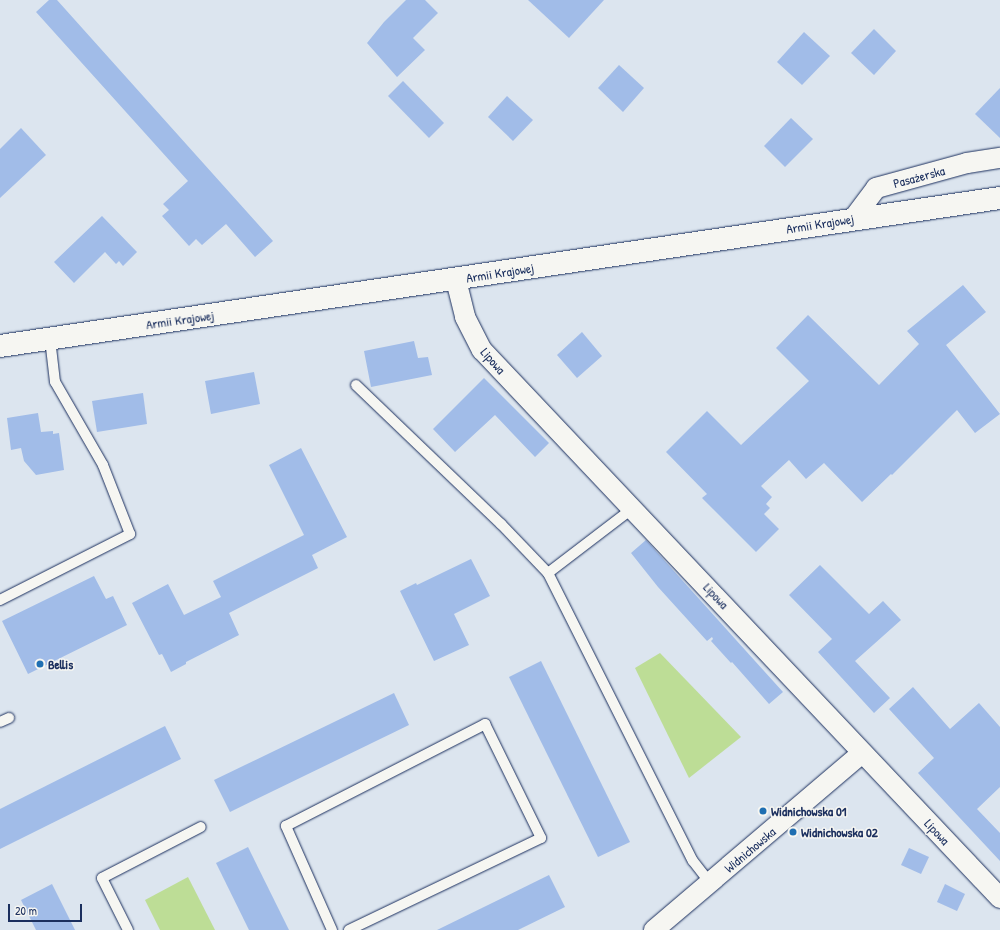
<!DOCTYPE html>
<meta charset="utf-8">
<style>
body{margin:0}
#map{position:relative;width:1000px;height:930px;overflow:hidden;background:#dce5ef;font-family:"Patrick Hand",sans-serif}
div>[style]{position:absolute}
.green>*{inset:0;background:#bddd96}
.building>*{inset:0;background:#a1bce8}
.roads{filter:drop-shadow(0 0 1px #1b2f5e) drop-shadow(0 0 1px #1b2f5e)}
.lane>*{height:10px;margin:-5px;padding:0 5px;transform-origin:5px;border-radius:5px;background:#f6f6f2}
.street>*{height:20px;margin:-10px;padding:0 10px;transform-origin:10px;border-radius:10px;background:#f6f6f2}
.secondary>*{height:22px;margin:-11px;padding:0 11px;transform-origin:11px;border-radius:11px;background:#f6f6f2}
.dots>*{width:11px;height:11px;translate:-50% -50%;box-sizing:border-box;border:2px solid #f6f6f2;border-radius:50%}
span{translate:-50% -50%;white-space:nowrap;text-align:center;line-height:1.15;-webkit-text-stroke:3px #f6f6f2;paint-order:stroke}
.street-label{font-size:13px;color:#1b2f5e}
.poi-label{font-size:13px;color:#1b2f5e;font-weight:700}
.left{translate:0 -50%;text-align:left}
.scale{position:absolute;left:8px;top:904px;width:74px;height:18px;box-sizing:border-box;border:2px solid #1b2f5e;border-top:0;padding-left:5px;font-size:12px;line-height:14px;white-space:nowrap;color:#1b2f5e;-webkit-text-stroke:3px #f6f6f2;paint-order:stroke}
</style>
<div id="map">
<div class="green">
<div style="clip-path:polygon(660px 653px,741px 737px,689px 778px,635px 668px)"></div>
<div style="clip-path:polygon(188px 877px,215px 930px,160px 930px,145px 900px)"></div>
</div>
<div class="building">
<div style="clip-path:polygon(49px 0,57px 0,273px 241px,255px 257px,226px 224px,202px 245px,196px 239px,189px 246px,162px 216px,169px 210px,163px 204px,188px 181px,36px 12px)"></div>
<div style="clip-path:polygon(406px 0,425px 0,438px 13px,413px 38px,425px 50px,397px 77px,367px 43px,384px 22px)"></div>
<div style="clip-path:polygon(528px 0,604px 0,569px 38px)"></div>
<div style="clip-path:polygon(874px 29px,896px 51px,874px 75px,851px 53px)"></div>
<div style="clip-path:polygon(804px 32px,830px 56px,802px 85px,777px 62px)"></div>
<div style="clip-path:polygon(619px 65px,644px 88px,623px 112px,598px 88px)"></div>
<div style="clip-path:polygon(403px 81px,444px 123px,429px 138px,388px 96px)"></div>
<div style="clip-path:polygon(1000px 88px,1000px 138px,975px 114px)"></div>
<div style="clip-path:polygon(507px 96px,533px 120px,513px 141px,488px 117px)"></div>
<div style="clip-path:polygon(791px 118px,813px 139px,785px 167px,764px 146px)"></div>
<div style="clip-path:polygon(21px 128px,46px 155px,0 198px,0 149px)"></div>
<div style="clip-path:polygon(102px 216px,137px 252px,123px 266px,119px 261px,116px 264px,105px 252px,74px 283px,54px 262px)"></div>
<div style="clip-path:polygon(963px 285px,986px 312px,946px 345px,1000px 414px,975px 433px,957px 410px,892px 475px,891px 474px,862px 502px,824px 463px,806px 479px,789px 460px,761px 486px,772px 497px,766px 504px,770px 508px,764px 514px,779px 529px,756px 552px,702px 498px,707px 494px,666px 452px,707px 411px,741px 445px,809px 381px,776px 348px,808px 315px,879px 385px,919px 344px,907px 331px)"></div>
<div style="clip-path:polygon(582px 332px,602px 356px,577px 378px,557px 355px)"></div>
<div style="clip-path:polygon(414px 341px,418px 358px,428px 357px,432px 375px,371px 387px,364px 351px)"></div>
<div style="clip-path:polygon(254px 372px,260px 404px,211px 414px,205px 381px)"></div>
<div style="clip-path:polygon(484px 378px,549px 443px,535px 457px,495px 415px,455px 452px,433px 429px)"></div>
<div style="clip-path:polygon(143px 393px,147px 424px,97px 432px,92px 401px)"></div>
<div style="clip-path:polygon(38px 413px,41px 432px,53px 431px,53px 434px,59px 433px,64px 470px,36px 475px,24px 461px,21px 448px,11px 450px,7px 418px)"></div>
<div style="clip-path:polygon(301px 448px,347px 537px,312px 555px,318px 568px,229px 613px,239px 635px,186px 662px,186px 664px,171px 672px,162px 654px,159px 655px,132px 603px,168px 584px,184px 615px,221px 597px,213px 581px,304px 535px,269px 465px)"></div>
<div style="clip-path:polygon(646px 540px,783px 692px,769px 704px,732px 662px,731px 663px,711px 641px,713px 639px,712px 637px,707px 641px,658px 587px,631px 553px)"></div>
<div style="clip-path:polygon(471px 559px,490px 596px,454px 614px,469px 645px,434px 661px,400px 591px,416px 583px,417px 585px)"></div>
<div style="clip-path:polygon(820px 565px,869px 614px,883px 601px,901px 620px,855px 661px,890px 698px,874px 713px,818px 652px,832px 639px,789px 595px)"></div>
<div style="clip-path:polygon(94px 576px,106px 599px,113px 596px,127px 625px,28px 674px,2px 621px)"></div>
<div style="clip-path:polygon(541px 661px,630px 842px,598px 857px,509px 677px)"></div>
<div style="clip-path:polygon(913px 687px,950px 729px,979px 703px,1000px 727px,1000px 787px,977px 809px,1000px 833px,1000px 861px,918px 773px,934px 758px,889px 709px)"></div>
<div style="clip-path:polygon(394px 693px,409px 725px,230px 812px,214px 780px)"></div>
<div style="clip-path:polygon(165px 726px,181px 759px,0 849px,0 809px)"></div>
<div style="clip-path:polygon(248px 847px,289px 930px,249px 930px,216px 863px)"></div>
<div style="clip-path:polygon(909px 848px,929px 857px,921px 874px,901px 865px)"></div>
<div style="clip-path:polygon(549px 875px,565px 907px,518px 930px,437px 930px)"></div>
<div style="clip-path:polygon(52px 884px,75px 930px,36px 930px,21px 900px)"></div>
<div style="clip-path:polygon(945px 884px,965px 894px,957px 911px,937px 902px)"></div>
</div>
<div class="roads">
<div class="lane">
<div style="left:356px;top:385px;width:201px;rotate:43.8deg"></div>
<div style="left:501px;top:524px;width:68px;rotate:46.2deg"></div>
<div style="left:548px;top:573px;width:322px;rotate:63.3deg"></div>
<div style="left:693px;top:861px;width:28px;rotate:52deg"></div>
<div style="left:548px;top:573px;width:107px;rotate:-37.4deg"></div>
<div style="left:0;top:600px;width:146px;rotate:-26.9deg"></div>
<div style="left:130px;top:534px;width:74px;rotate:-111.4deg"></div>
<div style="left:103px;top:465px;width:96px;rotate:-120deg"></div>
<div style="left:55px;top:382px;width:43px;rotate:-96.6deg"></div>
<div style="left:0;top:722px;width:10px;rotate:-24deg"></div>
<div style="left:128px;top:930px;width:58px;rotate:-116.6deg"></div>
<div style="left:102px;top:878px;width:111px;rotate:-27.3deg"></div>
<div style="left:332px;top:930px;width:114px;rotate:-113.9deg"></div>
<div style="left:286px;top:826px;width:224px;rotate:-27.1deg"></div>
<div style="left:485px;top:724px;width:127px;rotate:63.8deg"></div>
<div style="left:541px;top:838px;width:213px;rotate:154.4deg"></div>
</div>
<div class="street">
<div style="left:853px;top:219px;width:39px;rotate:-53deg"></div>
<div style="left:876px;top:188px;width:94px;rotate:-15.4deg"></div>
<div style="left:967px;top:163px;width:33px;rotate:-9deg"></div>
<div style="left:456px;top:280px;width:38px;rotate:76deg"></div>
<div style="left:465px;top:317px;width:37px;rotate:63deg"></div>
<div style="left:482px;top:350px;width:754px;rotate:46.61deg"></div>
<div style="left:654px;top:930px;width:273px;rotate:-40.4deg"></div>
</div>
<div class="secondary">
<div style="left:0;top:346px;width:1011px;rotate:-8.42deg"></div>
</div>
</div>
<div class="dots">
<div style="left:40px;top:664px;background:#1f6fb2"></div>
<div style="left:763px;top:811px;background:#1f6fb2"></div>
<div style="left:793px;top:832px;background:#1f6fb2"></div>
</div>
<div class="street-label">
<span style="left:919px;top:177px;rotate:-15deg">Pasażerska</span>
<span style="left:820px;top:224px;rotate:-9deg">Armii Krajowej</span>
<span style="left:500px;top:273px;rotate:-9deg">Armii Krajowej</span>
<span style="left:180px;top:320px;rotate:-8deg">Armii Krajowej</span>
<span style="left:493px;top:361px;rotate:49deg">Lipowa</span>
<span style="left:716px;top:596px;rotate:47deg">Lipowa</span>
<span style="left:937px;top:832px;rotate:47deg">Lipowa</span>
<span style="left:750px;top:850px;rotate:-40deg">Widnichowska</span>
</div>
<div class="poi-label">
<span class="left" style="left:48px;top:664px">Bellis</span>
<span class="left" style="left:771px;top:811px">Widnichowska 01</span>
<span class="left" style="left:801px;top:832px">Widnichowska 02</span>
</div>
<div class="scale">20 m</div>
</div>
